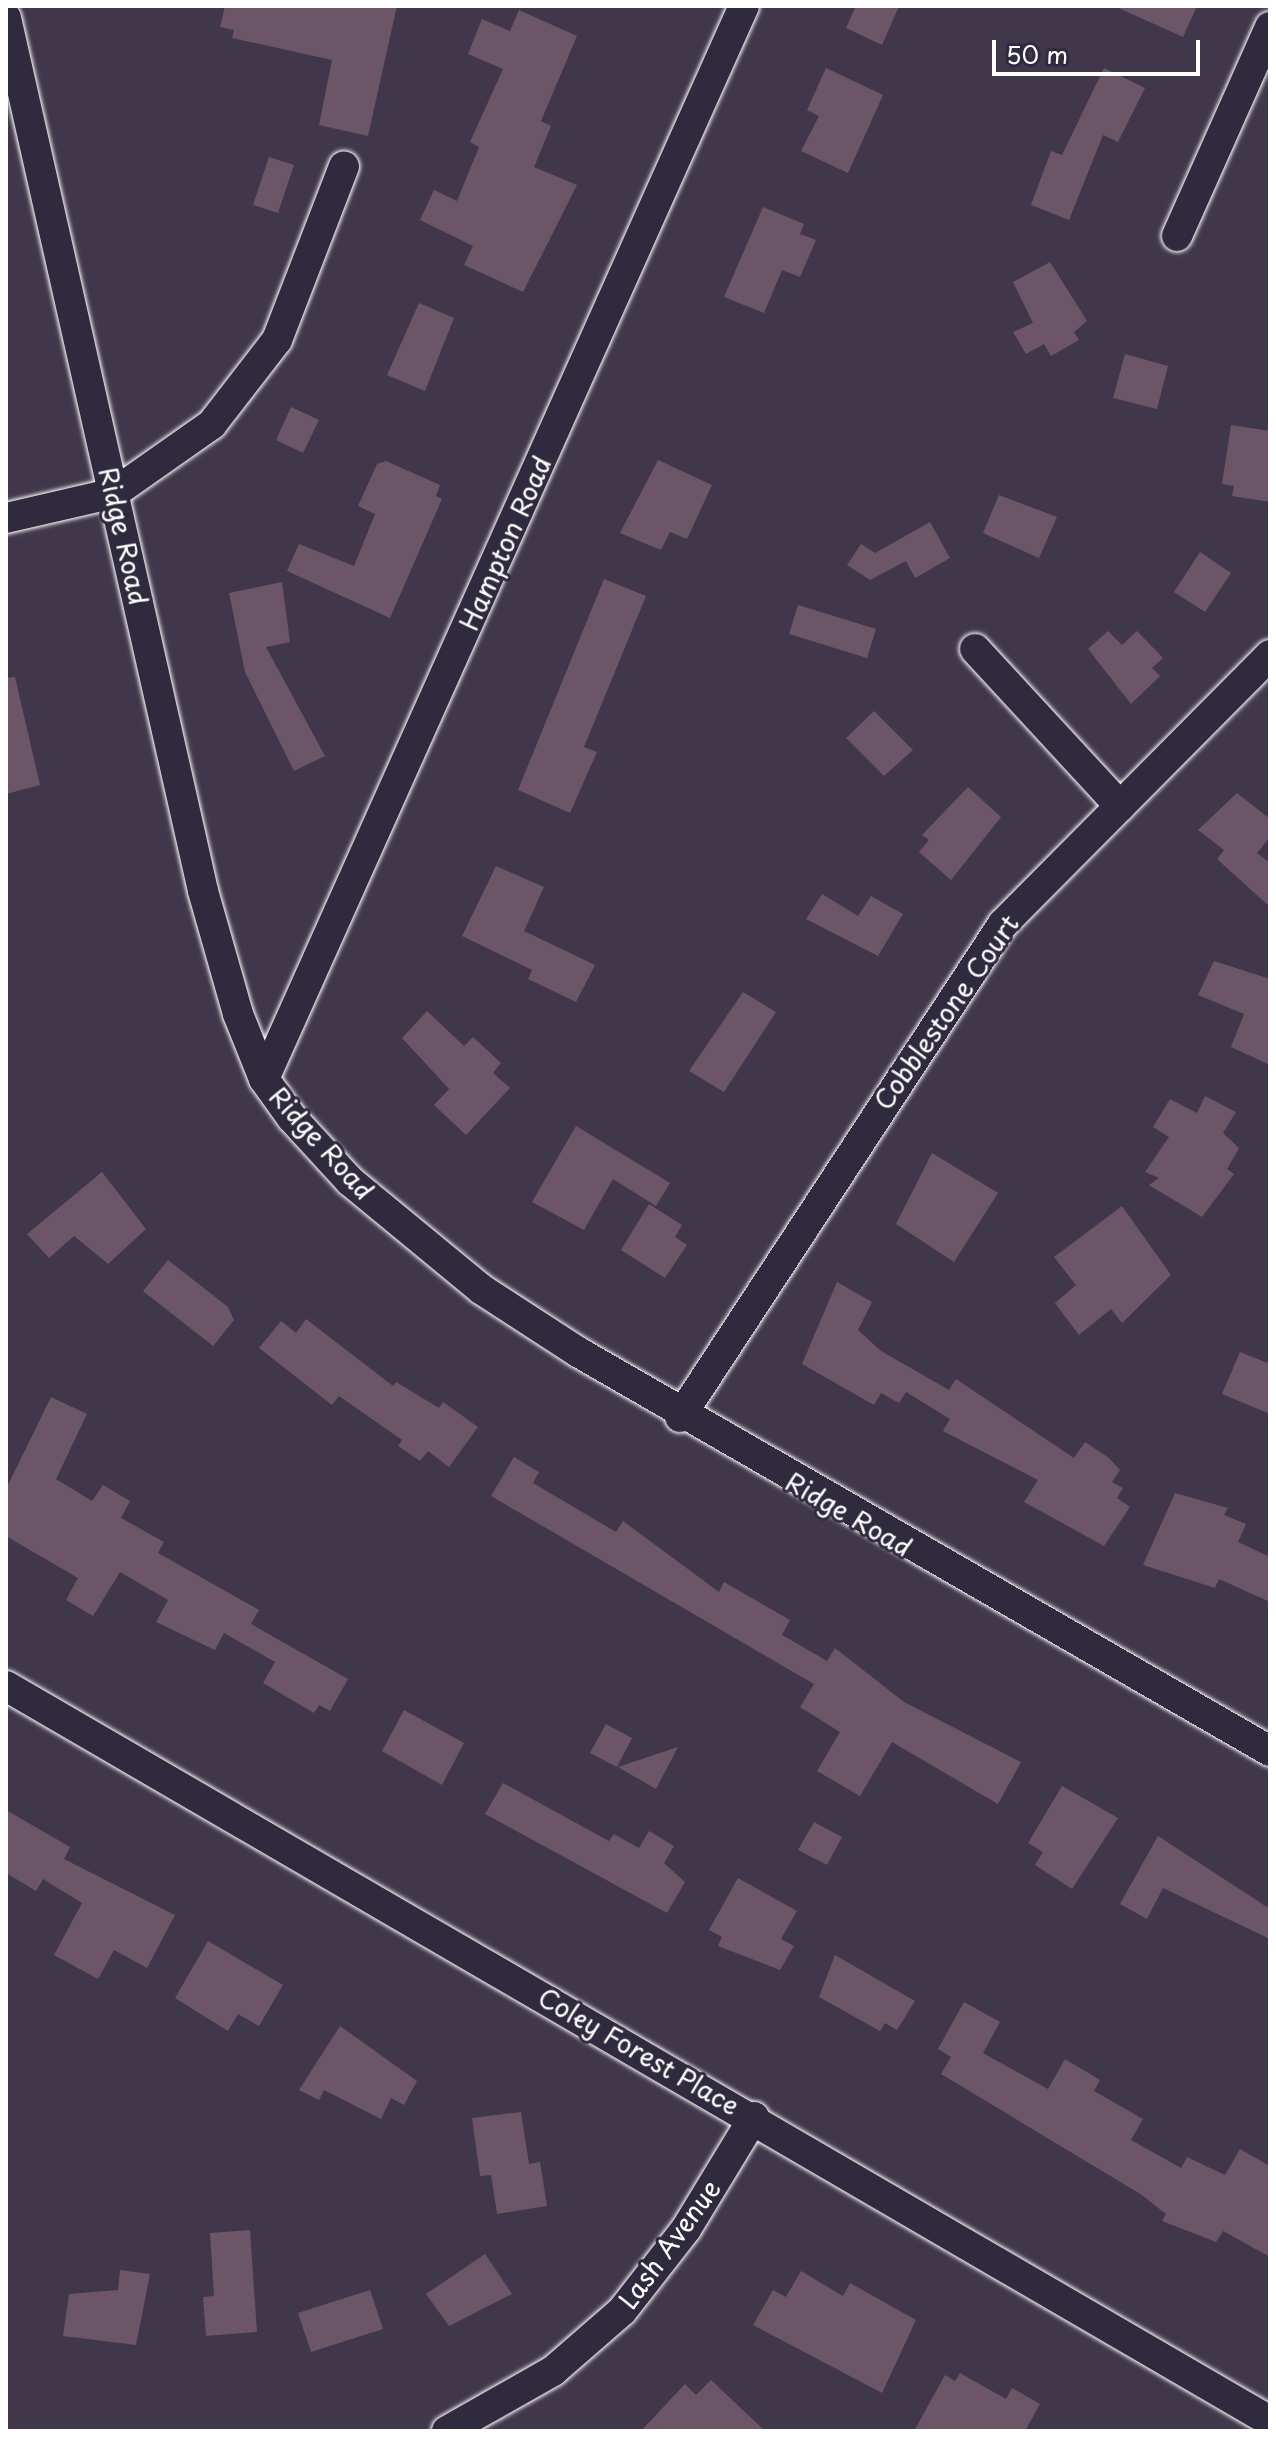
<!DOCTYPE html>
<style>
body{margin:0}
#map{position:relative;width:1276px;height:2437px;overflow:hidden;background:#41374a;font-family:"Playpen Sans",sans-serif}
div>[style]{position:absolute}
.building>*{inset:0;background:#6c5567}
.roads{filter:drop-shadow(0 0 2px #fff) drop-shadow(0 0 2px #fff)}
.minor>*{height:30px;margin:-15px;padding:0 15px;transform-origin:15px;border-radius:15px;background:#2f2a3d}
span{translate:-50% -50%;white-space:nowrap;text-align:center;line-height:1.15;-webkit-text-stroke:6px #2f2a3d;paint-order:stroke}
.street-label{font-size:26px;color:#fff}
.frame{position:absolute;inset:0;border:8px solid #fff;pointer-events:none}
.scale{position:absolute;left:992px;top:40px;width:208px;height:36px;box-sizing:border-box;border:4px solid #fff;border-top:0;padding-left:10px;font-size:24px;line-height:28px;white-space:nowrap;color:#fff;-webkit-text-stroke:6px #2f2a3d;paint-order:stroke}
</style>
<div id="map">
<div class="building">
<div style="clip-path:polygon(225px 6px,397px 6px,368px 136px,319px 125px,332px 60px,232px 38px,234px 30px,220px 27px)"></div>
<div style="clip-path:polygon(856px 6px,899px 6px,882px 45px,846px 28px)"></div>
<div style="clip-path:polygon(1114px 6px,1197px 6px,1183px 37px)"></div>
<div style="clip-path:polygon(519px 10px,577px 36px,541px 121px,551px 126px,534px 167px,577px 185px,523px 292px,464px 265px,473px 246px,420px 220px,434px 190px,457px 201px,479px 147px,470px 142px,503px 69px,468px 54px,482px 19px,510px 31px)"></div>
<div style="clip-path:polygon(826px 68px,883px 95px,848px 173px,801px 151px,819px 116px,807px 110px)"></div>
<div style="clip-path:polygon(1104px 68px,1145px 88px,1118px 142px,1103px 135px,1069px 220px,1031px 205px,1051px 151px,1062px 155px)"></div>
<div style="clip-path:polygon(269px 157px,294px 165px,278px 213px,253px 205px)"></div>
<div style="clip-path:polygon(763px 207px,804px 224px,800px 234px,816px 240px,800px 277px,782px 270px,764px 313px,724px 297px)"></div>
<div style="clip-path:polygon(1050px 262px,1087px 321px,1074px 332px,1079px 340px,1051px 356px,1044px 344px,1026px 354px,1013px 332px,1033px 323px,1013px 282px)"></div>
<div style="clip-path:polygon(419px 303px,454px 318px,425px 391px,387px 375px)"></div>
<div style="clip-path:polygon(1125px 354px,1168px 366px,1157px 409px,1113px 398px)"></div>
<div style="clip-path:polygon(291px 407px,319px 420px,303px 453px,276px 440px)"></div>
<div style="clip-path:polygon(1231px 425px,1270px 431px,1270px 502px,1232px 496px,1234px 486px,1222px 484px)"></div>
<div style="clip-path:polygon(658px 460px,712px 485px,687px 539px,670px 532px,661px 550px,620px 533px)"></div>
<div style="clip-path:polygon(386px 461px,440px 485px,436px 496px,442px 499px,390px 618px,287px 571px,299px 544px,354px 566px,375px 514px,358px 506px,377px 464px)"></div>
<div style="clip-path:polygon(999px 495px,1057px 517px,1039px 558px,983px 533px)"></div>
<div style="clip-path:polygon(930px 522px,950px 558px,915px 578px,906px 561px,870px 580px,847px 565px,861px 544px,875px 553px)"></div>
<div style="clip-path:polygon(1200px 552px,1231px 573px,1205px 612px,1174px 592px)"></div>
<div style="clip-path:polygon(604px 579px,646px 596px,584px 747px,597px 752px,570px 813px,518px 790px)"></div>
<div style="clip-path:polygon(282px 582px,290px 642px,266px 647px,325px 756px,294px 771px,245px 672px,229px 593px)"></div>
<div style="clip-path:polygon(798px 605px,876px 629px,867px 658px,789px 634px)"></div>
<div style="clip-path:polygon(1108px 631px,1122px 645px,1137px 631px,1163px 658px,1152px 668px,1160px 676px,1131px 704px,1088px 649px)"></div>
<div style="clip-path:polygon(15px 677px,40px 785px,6px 794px,6px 678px)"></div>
<div style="clip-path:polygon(874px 711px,913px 750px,884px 776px,846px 738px)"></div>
<div style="clip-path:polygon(968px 787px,1001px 817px,951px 880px,919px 852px,929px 840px,922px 835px)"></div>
<div style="clip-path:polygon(1237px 793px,1270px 819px,1270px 837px,1257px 853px,1270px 863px,1270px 907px,1217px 859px,1224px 850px,1198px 830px)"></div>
<div style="clip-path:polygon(496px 866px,544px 887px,524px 931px,595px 965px,576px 1002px,528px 979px,532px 970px,462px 936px)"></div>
<div style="clip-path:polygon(822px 894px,858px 916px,871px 896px,903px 914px,878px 956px,806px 919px)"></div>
<div style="clip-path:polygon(1214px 961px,1270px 979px,1270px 1065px,1231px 1047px,1244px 1014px,1198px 995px)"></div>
<div style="clip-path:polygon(743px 992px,776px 1012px,724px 1092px,689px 1071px)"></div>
<div style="clip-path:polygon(427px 1011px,464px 1046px,473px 1037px,501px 1063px,493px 1073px,510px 1088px,466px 1135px,434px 1105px,449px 1089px,402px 1038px)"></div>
<div style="clip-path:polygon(1205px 1096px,1236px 1112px,1223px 1133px,1239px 1148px,1227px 1169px,1234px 1174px,1202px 1217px,1149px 1185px,1159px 1178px,1145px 1172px,1169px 1137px,1153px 1127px,1170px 1099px,1197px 1113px)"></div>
<div style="clip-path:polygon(576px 1126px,670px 1183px,656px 1206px,613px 1179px,584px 1230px,532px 1202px)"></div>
<div style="clip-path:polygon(932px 1153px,998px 1193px,954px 1262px,896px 1224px)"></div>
<div style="clip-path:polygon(102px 1172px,146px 1229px,108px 1264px,74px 1236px,49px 1258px,27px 1234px)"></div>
<div style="clip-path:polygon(649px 1204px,682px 1225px,675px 1237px,687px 1245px,665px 1278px,621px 1250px)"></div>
<div style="clip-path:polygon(1122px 1206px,1171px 1275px,1122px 1323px,1111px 1309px,1079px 1335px,1055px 1303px,1076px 1285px,1054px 1257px)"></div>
<div style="clip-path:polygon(168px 1260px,228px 1307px,234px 1320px,213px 1346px,143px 1291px)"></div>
<div style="clip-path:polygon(837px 1282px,872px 1302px,858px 1330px,881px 1351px,949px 1390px,956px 1379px,1074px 1458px,1085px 1442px,1109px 1458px,1120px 1470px,1112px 1482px,1123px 1488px,1117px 1498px,1130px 1507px,1104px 1546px,1024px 1502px,1038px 1480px,943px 1431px,950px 1419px,906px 1392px,899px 1403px,881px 1393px,874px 1405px,802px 1364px)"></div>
<div style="clip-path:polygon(306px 1319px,393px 1386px,396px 1382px,439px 1408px,443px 1402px,478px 1427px,449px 1467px,428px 1451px,420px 1461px,398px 1446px,402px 1440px,339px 1396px,332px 1405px,259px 1348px,281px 1321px,296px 1333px)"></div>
<div style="clip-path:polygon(1240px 1352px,1270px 1364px,1270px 1414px,1222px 1394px)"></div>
<div style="clip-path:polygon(51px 1397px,87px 1414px,56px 1479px,92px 1501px,103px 1485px,130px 1501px,121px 1518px,164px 1542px,158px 1553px,259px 1610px,251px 1624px,348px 1679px,330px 1711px,319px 1705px,314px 1713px,263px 1683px,275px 1662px,224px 1633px,215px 1650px,156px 1622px,168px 1600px,120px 1572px,93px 1616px,66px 1600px,78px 1578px,6px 1536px,6px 1489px)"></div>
<div style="clip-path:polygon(514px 1457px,539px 1472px,533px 1483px,616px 1532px,623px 1521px,719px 1592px,724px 1582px,790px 1620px,782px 1635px,827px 1661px,835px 1648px,904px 1702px,1021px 1762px,998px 1804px,892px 1742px,860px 1796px,817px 1771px,840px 1732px,800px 1707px,814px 1684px,491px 1496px)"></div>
<div style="clip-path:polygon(1175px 1493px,1228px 1508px,1224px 1515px,1246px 1524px,1238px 1542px,1270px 1557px,1270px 1602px,1219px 1579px,1215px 1588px,1143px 1565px)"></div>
<div style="clip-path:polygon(404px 1710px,464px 1743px,442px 1785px,382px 1751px)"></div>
<div style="clip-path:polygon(606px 1724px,632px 1738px,617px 1767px,590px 1753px)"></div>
<div style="clip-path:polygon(678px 1747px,656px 1789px,618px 1767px)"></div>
<div style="clip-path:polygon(503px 1783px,609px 1841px,614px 1834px,639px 1848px,649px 1831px,674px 1846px,664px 1863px,685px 1882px,667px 1913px,485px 1814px)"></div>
<div style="clip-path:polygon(1062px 1786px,1118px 1818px,1072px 1889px,1035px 1865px,1043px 1852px,1028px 1843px)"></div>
<div style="clip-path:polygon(6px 1810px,70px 1847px,64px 1859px,175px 1915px,147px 1968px,114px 1950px,98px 1979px,54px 1955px,82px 1903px,43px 1879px,36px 1891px,6px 1873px)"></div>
<div style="clip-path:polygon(814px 1822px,842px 1837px,827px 1865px,798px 1850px)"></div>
<div style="clip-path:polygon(1158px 1836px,1270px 1909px,1270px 1939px,1163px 1888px,1147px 1919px,1120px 1904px)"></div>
<div style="clip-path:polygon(738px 1878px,797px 1911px,781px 1939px,794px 1946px,780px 1970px,718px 1946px,722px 1937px,709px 1930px)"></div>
<div style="clip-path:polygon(208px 1941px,283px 1985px,259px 2026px,238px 2014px,228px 2031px,175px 1998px)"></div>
<div style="clip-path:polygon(835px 1955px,915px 2001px,897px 2030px,885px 2023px,880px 2031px,819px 1997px)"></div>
<div style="clip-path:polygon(964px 2002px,1000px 2022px,983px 2053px,1048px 2089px,1065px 2059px,1100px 2080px,1094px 2091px,1143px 2119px,1131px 2140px,1181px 2168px,1187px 2157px,1225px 2175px,1240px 2149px,1270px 2166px,1270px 2257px,1223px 2231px,1216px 2242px,1162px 2221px,1166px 2214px,1142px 2195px,941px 2074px,951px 2057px,938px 2049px)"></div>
<div style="clip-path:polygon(340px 2026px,417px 2081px,404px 2105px,391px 2098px,381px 2119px,324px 2090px,319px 2100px,299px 2090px)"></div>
<div style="clip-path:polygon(521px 2112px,529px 2164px,540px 2162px,547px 2206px,497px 2214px,491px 2175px,480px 2176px,472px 2118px)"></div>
<div style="clip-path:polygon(250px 2230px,257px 2332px,206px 2336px,203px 2297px,214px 2296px,210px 2233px)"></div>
<div style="clip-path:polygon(485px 2254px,512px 2294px,449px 2326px,426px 2294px)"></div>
<div style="clip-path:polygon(120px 2270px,150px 2274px,136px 2345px,63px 2336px,69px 2294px,118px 2290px)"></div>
<div style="clip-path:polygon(801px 2271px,843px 2296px,850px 2283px,916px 2320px,882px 2393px,753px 2325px,773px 2290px,786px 2297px)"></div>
<div style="clip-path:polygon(370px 2290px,383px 2329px,311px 2352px,298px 2313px)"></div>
<div style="clip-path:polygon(960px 2373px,1006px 2399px,1012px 2388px,1040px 2404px,1025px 2431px,914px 2431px,945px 2375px,955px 2381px)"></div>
<div style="clip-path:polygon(711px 2380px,765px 2431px,641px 2431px,685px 2384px,696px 2395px)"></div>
</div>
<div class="roads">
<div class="minor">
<div style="left:6px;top:18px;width:895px;rotate:77.28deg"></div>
<div style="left:203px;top:891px;width:128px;rotate:74.1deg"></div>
<div style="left:238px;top:1014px;width:70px;rotate:68.2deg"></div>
<div style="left:264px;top:1079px;width:48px;rotate:54.3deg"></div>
<div style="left:292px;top:1118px;width:86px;rotate:47.4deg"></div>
<div style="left:350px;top:1181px;width:170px;rotate:39.5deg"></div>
<div style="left:481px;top:1289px;width:116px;rotate:33deg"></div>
<div style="left:578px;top:1352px;width:799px;rotate:29.97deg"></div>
<div style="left:1177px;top:236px;width:229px;rotate:-66deg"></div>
<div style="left:6px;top:518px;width:111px;rotate:-13deg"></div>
<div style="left:114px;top:493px;width:120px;rotate:-35.1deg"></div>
<div style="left:212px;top:424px;width:106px;rotate:-52.3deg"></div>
<div style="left:277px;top:340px;width:186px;rotate:-68.9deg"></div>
<div style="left:975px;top:649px;width:214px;rotate:47.3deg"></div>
<div style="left:264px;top:1079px;width:1175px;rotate:-65.9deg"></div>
<div style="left:680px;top:1417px;width:589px;rotate:-56.77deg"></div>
<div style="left:1003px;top:924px;width:379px;rotate:-45.2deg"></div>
<div style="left:6px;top:1686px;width:1462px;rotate:30.18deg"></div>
<div style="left:447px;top:2431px;width:122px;rotate:-29.5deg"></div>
<div style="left:553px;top:2371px;width:91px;rotate:-41deg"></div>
<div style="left:622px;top:2311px;width:104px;rotate:-52deg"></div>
<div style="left:686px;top:2229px;width:131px;rotate:-58.7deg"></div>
</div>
</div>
<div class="street-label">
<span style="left:124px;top:536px;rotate:77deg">Ridge Road</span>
<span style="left:505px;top:543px;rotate:-66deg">Hampton Road</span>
<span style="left:946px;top:1012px;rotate:-55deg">Cobblestone Court</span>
<span style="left:322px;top:1143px;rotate:48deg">Ridge Road</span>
<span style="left:849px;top:1514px;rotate:30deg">Ridge Road</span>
<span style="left:639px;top:2051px;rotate:30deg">Coley Forest Place</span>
<span style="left:669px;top:2244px;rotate:-54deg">Lash Avenue</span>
</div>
<div class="frame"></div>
<div class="scale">50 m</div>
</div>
